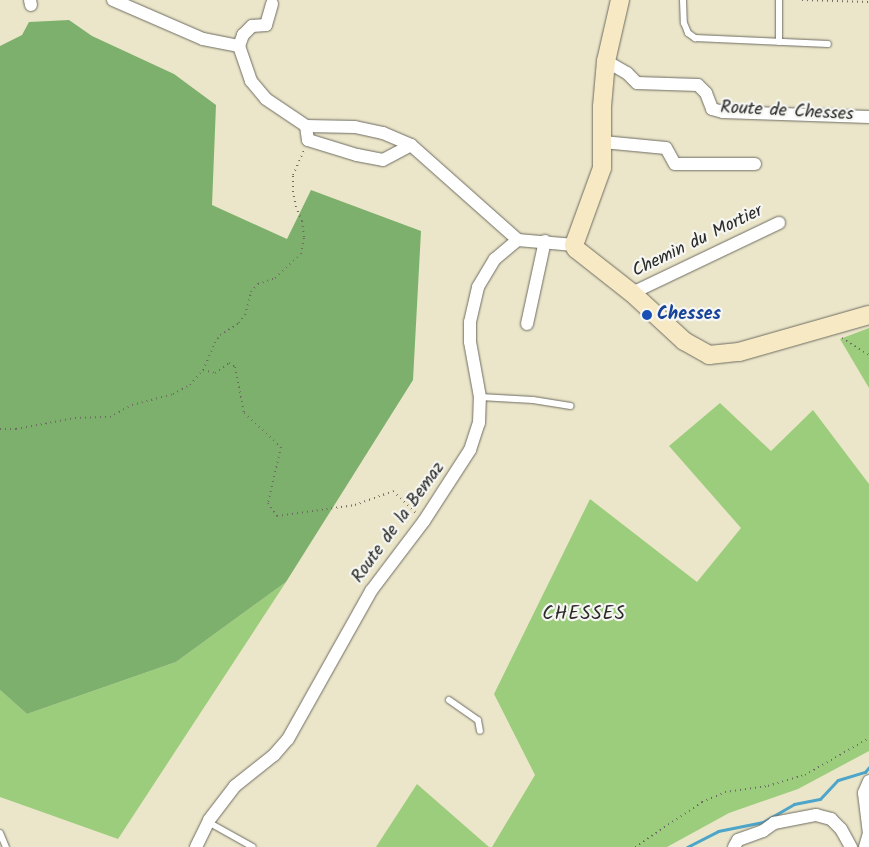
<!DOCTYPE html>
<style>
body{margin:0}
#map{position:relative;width:869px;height:847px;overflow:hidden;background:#ebe6c9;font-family:Kalam,sans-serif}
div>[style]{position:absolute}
.green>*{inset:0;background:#9ccd7d}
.forest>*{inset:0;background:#7db06c}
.stream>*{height:3px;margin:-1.5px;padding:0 1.5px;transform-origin:1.5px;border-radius:1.5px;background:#4da5ca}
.path>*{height:2px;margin-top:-1px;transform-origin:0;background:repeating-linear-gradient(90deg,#6e6c62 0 1px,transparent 0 5px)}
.roads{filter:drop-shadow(0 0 1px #6e6c62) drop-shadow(0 0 1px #6e6c62)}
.service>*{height:6px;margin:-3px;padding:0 3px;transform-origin:3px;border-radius:3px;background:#fff}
.minor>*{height:12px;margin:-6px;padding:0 6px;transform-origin:6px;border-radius:6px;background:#fff}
.secondary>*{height:18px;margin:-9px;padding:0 9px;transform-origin:9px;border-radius:9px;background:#f7e9c3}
.dots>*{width:14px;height:14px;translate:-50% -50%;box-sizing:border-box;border:2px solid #f6f6f2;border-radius:50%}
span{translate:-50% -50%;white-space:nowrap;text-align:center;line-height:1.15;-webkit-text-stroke:4.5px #f6f6f2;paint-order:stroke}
.street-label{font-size:18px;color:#2b2b2b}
.transit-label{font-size:18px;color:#164399;font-weight:700}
.left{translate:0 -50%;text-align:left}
.neighbourhood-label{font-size:19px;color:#2b2b2b;letter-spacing:1px}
</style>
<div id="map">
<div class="green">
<div style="clip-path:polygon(869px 328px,869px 388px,840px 339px)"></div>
<div style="clip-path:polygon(720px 403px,771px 451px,813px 410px,869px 484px,869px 751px,798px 789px,729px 813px,667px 847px,492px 847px,535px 775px,494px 694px,590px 499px,697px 582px,741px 528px,669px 446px)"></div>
<div style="clip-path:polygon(286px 582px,118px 839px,0 797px,0 690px,27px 714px,176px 662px)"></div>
<div style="clip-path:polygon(417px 784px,489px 847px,376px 847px)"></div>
</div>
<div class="forest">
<div style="clip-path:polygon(69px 20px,92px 36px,174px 74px,216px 105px,212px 205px,287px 239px,311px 190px,421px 231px,413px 380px,286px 582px,176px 662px,27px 714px,0 690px,0 46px,22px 35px,29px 22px)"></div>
</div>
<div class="stream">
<div style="left:687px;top:847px;width:35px;rotate:-27deg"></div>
<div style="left:718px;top:831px;width:46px;rotate:-11.3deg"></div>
<div style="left:763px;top:822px;width:36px;rotate:-30deg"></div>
<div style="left:794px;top:804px;width:26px;rotate:-11deg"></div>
<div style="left:820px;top:799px;width:26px;rotate:-47deg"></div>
<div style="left:838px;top:780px;width:28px;rotate:-17deg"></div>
<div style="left:865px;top:772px;width:6px;rotate:-51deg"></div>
</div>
<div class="path">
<div style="left:802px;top:0;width:67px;rotate:1.7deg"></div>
<div style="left:842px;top:338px;width:32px;rotate:32deg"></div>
<div style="left:203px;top:370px;width:30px;rotate:-66deg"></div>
<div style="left:215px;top:343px;width:9px;rotate:-58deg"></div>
<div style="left:220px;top:335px;width:22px;rotate:-32deg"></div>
<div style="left:239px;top:323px;width:10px;rotate:-53deg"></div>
<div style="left:245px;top:315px;width:24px;rotate:-75deg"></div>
<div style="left:251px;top:292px;width:11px;rotate:-49deg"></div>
<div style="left:258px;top:284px;width:18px;rotate:-19deg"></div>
<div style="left:275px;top:278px;width:35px;rotate:-43deg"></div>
<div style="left:301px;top:254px;width:17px;rotate:-80deg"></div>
<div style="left:304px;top:237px;width:16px;rotate:-97deg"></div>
<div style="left:302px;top:221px;width:15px;rotate:-113deg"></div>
<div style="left:296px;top:207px;width:15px;rotate:-101deg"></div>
<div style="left:293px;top:192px;width:17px;rotate:-90deg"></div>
<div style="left:293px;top:175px;width:27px;rotate:-66deg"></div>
<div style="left:0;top:429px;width:16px"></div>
<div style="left:16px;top:429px;width:60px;rotate:-10.6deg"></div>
<div style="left:75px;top:418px;width:35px;rotate:-2deg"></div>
<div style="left:110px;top:417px;width:25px;rotate:-29deg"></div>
<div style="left:132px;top:405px;width:42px;rotate:-15deg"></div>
<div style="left:173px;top:394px;width:19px;rotate:-28deg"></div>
<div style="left:190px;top:385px;width:20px;rotate:-49deg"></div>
<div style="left:203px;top:370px;width:12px;rotate:14deg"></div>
<div style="left:215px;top:373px;width:17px;rotate:-36deg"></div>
<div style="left:229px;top:363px;width:7px;rotate:34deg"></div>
<div style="left:235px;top:367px;width:47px;rotate:78.9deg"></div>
<div style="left:244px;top:413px;width:50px;rotate:42.6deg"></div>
<div style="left:281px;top:447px;width:57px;rotate:103.1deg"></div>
<div style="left:268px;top:503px;width:16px;rotate:55deg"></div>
<div style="left:277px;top:516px;width:79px;rotate:-8deg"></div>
<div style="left:355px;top:505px;width:40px;rotate:-20.2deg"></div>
<div style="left:393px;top:491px;width:32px;rotate:44deg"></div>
<div style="left:635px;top:847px;width:81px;rotate:-33.9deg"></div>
<div style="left:702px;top:802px;width:25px;rotate:-23deg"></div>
<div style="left:725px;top:792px;width:43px;rotate:-7.9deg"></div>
<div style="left:768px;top:786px;width:39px;rotate:-17deg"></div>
<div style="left:805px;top:775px;width:74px;rotate:-30deg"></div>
</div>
<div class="roads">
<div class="service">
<div style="left:683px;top:0;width:23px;rotate:88deg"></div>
<div style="left:684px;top:23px;width:11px;rotate:68deg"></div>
<div style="left:688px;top:33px;width:9px;rotate:36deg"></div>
<div style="left:695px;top:38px;width:133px;rotate:2.6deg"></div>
<div style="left:779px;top:0;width:42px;rotate:90deg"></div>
<div style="left:480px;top:397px;width:53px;rotate:3.2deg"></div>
<div style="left:533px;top:400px;width:38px;rotate:9deg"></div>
<div style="left:449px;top:700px;width:35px;rotate:35deg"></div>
<div style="left:478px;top:720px;width:11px;rotate:80deg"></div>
<div style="left:208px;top:822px;width:51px;rotate:29.1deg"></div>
<div style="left:0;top:833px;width:15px;rotate:67deg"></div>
</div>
<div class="minor">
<div style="left:30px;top:0;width:5px;rotate:79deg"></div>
<div style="left:113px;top:0;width:98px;rotate:23.4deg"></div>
<div style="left:203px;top:39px;width:37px;rotate:11deg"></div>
<div style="left:239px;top:46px;width:37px;rotate:71deg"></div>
<div style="left:251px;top:81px;width:23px;rotate:50deg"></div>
<div style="left:266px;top:99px;width:48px;rotate:34deg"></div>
<div style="left:306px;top:126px;width:49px;rotate:1.2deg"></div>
<div style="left:355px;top:127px;width:29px;rotate:12deg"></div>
<div style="left:383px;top:133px;width:30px;rotate:23deg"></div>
<div style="left:411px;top:145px;width:143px;rotate:41.6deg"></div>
<div style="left:239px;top:46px;width:12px;rotate:-70deg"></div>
<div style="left:243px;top:35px;width:13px;rotate:-45deg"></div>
<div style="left:252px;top:26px;width:14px;rotate:-4deg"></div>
<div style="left:266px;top:25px;width:22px;rotate:-74deg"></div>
<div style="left:606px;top:61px;width:24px;rotate:30deg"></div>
<div style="left:627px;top:73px;width:14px;rotate:45deg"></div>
<div style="left:637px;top:83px;width:61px;rotate:1.9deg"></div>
<div style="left:698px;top:85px;width:11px;rotate:45deg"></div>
<div style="left:706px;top:93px;width:17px;rotate:69deg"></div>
<div style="left:712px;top:109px;width:11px;rotate:15deg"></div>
<div style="left:723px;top:112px;width:146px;rotate:2deg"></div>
<div style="left:306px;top:126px;width:14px;rotate:82deg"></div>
<div style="left:308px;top:140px;width:51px;rotate:17deg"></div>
<div style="left:357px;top:155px;width:26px;rotate:11deg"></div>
<div style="left:383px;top:160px;width:32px;rotate:-28deg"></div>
<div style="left:603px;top:142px;width:63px;rotate:5.4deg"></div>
<div style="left:666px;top:148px;width:18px;rotate:61deg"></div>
<div style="left:675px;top:164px;width:80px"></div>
<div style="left:632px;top:293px;width:163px;rotate:-25.5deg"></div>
<div style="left:527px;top:324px;width:85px;rotate:-77.8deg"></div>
<div style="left:869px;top:781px;width:13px;rotate:113deg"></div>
<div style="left:864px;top:793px;width:39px;rotate:83deg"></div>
<div style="left:196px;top:847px;width:30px;rotate:-64deg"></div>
<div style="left:209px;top:820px;width:43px;rotate:-52.6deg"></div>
<div style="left:235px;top:786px;width:50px;rotate:-38.5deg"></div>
<div style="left:274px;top:755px;width:21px;rotate:-49deg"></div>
<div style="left:288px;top:739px;width:170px;rotate:-60.7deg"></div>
<div style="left:371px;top:591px;width:88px;rotate:-52.9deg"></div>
<div style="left:424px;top:521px;width:85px;rotate:-57.1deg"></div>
<div style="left:470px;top:450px;width:28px;rotate:-72deg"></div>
<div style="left:479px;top:423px;width:26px;rotate:-88deg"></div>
<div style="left:480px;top:397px;width:56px;rotate:-100.3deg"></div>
<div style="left:470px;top:342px;width:20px;rotate:-90deg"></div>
<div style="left:470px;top:322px;width:36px;rotate:-77deg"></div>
<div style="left:478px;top:287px;width:33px;rotate:-59deg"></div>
<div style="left:495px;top:259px;width:30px;rotate:-40deg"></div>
<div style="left:518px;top:240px;width:56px;rotate:5.1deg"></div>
<div style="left:734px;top:847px;width:8px;rotate:-60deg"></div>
<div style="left:738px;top:840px;width:27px;rotate:-20deg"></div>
<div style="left:763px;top:831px;width:14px;rotate:-36deg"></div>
<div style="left:774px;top:823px;width:43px;rotate:-10.8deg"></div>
<div style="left:816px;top:815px;width:16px;rotate:15deg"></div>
<div style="left:831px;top:819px;width:14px;rotate:45deg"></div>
<div style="left:841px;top:829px;width:21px;rotate:61deg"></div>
<div style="left:865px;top:847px;width:15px;rotate:-74deg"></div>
</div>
<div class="secondary">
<div style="left:620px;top:0;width:63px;rotate:102.9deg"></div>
<div style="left:606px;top:61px;width:46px;rotate:95deg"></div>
<div style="left:602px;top:107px;width:61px;rotate:90deg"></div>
<div style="left:602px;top:168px;width:82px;rotate:110deg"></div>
<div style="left:574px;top:245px;width:4px;rotate:63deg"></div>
<div style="left:576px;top:249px;width:71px;rotate:38.2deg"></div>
<div style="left:632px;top:293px;width:71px;rotate:42.7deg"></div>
<div style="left:684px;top:341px;width:29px;rotate:29deg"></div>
<div style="left:709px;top:355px;width:30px;rotate:-6deg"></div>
<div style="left:739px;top:352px;width:135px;rotate:-15.9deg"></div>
</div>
</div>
<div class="dots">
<div style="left:647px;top:315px;background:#1a4fb4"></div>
</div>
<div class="street-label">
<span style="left:787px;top:112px;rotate:3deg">Route de Chesses</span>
<span style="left:698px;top:242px;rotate:-26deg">Chemin du Mortier</span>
<span style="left:399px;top:523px;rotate:-54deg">Route de la Bemaz</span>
</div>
<div class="transit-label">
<span class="left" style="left:657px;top:315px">Chesses</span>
</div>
<div class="neighbourhood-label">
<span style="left:584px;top:615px">CHESSES</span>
</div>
</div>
